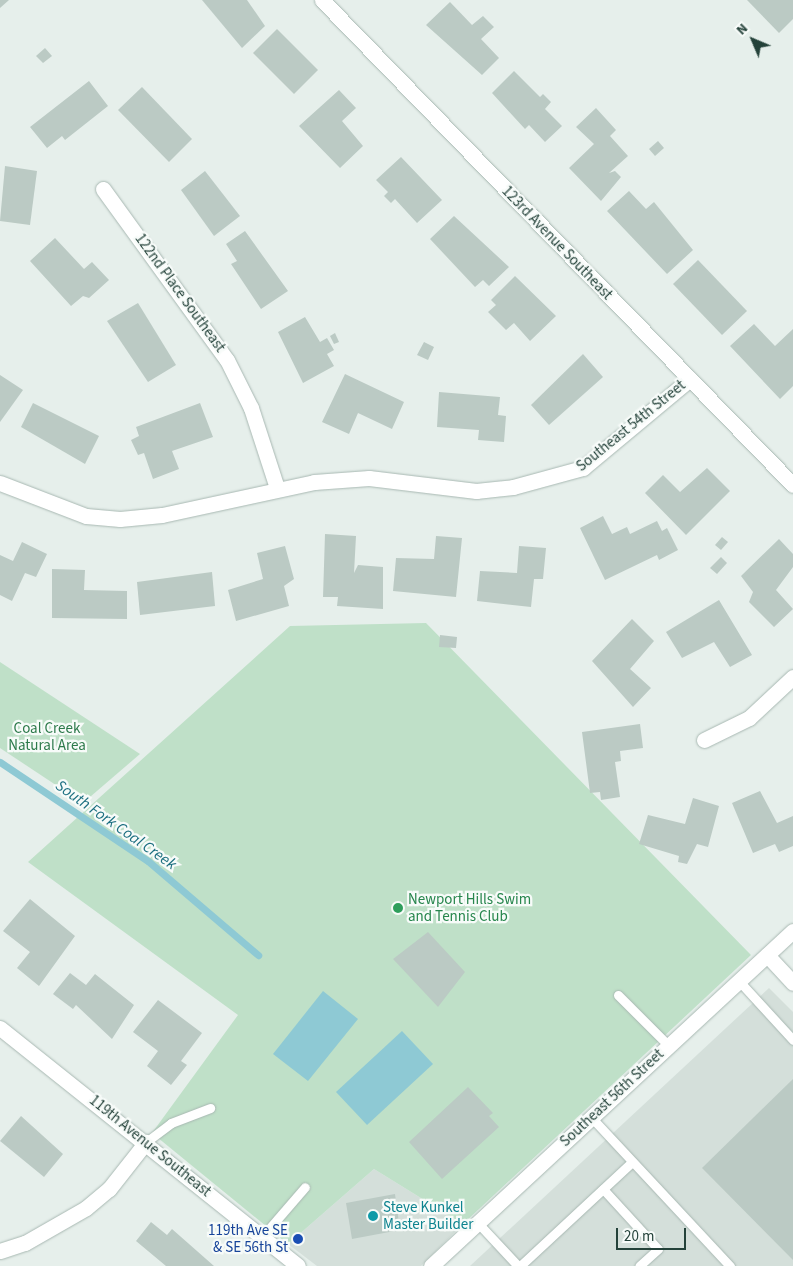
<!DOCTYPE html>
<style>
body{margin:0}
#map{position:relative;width:793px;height:1266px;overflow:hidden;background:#e6efeb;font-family:"Source Sans 3",sans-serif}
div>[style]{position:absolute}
.built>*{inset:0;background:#d4dfda}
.green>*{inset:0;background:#bfe0c8}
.water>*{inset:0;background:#8ec9d4}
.stream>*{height:7px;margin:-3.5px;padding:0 3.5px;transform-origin:3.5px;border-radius:3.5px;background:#8ec9d4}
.building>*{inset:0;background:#bbcac4}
.roads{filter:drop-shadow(0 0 1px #a8b8b2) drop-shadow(0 0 1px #a8b8b2)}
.lane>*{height:9px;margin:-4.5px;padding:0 4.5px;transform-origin:4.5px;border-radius:4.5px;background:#fff}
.street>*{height:15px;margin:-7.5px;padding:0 7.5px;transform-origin:7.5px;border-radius:7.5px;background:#fff}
.secondary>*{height:15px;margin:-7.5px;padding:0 7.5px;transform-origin:7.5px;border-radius:7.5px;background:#fff}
.dots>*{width:14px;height:14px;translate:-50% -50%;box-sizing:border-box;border:2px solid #f7fbf9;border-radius:50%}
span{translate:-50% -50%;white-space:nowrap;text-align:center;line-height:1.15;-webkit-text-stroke:4.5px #f7fbf9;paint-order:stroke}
.street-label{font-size:15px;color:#24423a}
.park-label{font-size:15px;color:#2d7a4b}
.leisure-label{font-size:15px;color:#27864d}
.left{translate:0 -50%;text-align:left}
.culture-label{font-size:15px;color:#0d838f}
.transit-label{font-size:15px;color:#164399}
.right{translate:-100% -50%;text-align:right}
.water-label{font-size:16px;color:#1c6f80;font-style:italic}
.north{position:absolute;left:728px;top:15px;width:50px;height:50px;-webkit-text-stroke:4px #f7fbf9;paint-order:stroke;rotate:315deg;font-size:14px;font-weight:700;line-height:20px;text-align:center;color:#24423a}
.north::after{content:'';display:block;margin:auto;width:18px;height:22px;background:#24423a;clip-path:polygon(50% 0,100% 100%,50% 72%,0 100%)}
.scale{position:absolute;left:616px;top:1228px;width:70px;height:22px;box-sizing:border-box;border:2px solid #24423a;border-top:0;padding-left:6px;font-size:15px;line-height:18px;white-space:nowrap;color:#24423a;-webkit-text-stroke:4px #f7fbf9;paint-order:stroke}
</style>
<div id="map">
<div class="built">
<div style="clip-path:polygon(769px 988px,793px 1012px,793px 1266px,470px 1266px)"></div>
<div style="clip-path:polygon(374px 1169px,463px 1224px,421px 1266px,317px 1266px,288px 1244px)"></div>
</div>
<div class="green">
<div style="clip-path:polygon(426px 623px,751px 955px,463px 1224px,374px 1169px,288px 1244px,152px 1133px,238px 1015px,28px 862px,290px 626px)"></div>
<div style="clip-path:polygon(0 662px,140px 754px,83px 803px,0 748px)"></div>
</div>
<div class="water">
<div style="clip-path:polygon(323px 991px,358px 1019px,308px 1081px,273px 1054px)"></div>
<div style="clip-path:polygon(402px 1031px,433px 1064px,367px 1125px,336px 1092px)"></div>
</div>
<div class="stream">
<div style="left:0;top:762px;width:178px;rotate:33.8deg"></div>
<div style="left:148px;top:861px;width:145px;rotate:40.5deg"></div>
</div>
<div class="building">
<div style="clip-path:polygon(0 0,9px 0,0 8px)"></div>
<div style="clip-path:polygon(202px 0,247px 0,265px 26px,242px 48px)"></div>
<div style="clip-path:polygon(747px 0,793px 0,793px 19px,779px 33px)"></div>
<div style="clip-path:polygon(450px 2px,472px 25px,483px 16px,494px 27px,481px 39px,499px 58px,482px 75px,426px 25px)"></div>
<div style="clip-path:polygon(277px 29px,318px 70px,294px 94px,253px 53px)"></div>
<div style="clip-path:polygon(45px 48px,52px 56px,43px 63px,36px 56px)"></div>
<div style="clip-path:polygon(514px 71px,540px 97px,543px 94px,551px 102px,545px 109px,562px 126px,545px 142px,529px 125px,525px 129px,492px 93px)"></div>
<div style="clip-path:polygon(89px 81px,108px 106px,65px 140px,62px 136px,47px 148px,30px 127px)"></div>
<div style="clip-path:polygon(142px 87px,192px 139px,169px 162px,118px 110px)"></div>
<div style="clip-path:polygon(339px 90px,356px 108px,342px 121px,363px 146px,340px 168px,299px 126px)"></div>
<div style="clip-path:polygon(596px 108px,616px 130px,610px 136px,628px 156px,609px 173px,615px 171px,621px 177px,601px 201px,569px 168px,594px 144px,576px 127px)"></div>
<div style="clip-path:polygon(658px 141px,664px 148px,655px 156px,649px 149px)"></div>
<div style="clip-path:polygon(401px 157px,442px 200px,417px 223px,395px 199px,391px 203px,384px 196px,388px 192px,376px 180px)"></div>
<div style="clip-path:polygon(5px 166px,37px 171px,30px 225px,0 221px)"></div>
<div style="clip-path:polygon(205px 171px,240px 216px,214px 236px,181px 190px)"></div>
<div style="clip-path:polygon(629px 191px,646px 209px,654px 202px,693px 250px,667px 274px,607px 211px)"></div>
<div style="clip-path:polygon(454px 216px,509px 267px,489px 286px,483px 280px,475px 287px,430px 239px)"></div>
<div style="clip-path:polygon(245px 231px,288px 291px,261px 309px,231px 264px,237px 261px,226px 244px)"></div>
<div style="clip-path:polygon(55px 238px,84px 269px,92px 262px,109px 280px,89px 298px,83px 296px,71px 306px,30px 261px)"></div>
<div style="clip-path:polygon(698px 260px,747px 311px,722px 335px,673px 284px)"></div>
<div style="clip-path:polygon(515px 276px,556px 316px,530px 341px,514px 323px,506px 330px,488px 312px,496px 305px,491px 300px)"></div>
<div style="clip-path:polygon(138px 303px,176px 365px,148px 382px,107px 321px)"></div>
<div style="clip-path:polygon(305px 317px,320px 342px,327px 338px,334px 350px,327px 354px,334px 366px,303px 383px,278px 332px)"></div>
<div style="clip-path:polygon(754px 324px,775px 346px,793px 329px,793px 386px,780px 399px,730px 346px)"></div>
<div style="clip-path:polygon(335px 333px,339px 342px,334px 344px,330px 336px)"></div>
<div style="clip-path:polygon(424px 342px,434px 347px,428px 360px,417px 355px)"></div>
<div style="clip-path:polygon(583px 354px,603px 377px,549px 425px,531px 405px)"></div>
<div style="clip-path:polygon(345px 374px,404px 402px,392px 429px,358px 413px,349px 434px,322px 422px)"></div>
<div style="clip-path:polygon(0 375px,23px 390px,0 422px)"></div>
<div style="clip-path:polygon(439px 392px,500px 397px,498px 415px,506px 416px,504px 442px,478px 440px,479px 430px,437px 427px)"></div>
<div style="clip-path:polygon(33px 403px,99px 436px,85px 464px,21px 427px)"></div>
<div style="clip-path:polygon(200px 403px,213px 437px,172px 451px,179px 469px,153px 479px,144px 453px,138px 455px,131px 440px,139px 436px,136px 427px)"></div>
<div style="clip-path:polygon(707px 468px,730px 491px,686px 535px,645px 493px,663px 475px,680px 492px)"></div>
<div style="clip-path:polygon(603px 516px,612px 534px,627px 527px,630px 534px,657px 521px,662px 531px,667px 528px,678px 550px,659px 560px,657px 555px,605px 580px,580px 528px)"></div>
<div style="clip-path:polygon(325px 534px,356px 536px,354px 573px,358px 565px,383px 567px,383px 609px,337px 606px,338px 597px,323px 597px)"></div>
<div style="clip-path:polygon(436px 536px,462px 538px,456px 597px,393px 591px,396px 558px,434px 559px)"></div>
<div style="clip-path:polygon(722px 537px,728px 542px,721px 550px,715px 545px)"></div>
<div style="clip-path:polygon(779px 539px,793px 554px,793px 567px,776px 590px,793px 609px,774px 627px,749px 602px,753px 592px,741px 576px)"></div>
<div style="clip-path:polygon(22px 542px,47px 554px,36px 577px,25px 573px,12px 601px,0 595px,0 555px,13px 561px)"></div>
<div style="clip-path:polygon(285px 546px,294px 579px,284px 586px,289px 606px,236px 621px,228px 590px,263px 579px,257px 553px)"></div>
<div style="clip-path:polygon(519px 546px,546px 548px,543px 579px,534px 579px,531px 607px,477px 601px,480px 571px,517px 573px)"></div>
<div style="clip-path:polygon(721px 557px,727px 563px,717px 574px,710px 568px)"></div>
<div style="clip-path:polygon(52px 569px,85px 570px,84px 590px,127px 591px,127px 619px,52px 618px)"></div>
<div style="clip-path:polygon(212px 572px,215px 606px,140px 615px,137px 582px)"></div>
<div style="clip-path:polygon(719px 600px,752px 655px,730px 667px,714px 642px,682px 658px,666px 632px)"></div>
<div style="clip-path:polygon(632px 619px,654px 641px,630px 669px,651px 688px,633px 707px,592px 661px)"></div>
<div style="clip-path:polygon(440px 635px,457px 637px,456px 648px,439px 647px)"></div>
<div style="clip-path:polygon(640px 724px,643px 748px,620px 751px,621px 761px,615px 762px,620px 797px,601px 800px,600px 792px,590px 793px,582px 732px)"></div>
<div style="clip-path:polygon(760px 791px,777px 823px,793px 816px,793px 846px,779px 852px,775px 844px,753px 853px,732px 803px)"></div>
<div style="clip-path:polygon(693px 798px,719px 806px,708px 847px,697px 844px,687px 864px,678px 862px,679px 856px,639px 844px,648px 815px,685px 824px)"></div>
<div style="clip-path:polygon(30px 899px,75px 936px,39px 986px,17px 968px,30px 952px,3px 931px)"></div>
<div style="clip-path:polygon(428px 932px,465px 972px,438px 1007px,393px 959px)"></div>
<div style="clip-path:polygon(70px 973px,86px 985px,95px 974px,134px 1005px,112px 1039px,76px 1005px,73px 1009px,53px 994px)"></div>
<div style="clip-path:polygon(158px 1000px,202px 1033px,181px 1061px,187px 1065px,171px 1085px,147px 1066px,158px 1051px,133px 1032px)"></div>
<div style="clip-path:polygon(793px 1079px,793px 1260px,702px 1168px)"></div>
<div style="clip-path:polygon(468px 1087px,493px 1113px,489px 1116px,499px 1127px,442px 1179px,409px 1142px)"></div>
<div style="clip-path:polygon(21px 1116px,63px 1154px,44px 1177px,0 1141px)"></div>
<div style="clip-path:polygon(395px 1194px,400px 1230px,352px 1239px,346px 1203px)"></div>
<div style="clip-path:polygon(151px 1222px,167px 1235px,172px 1229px,214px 1266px,166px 1266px,136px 1241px)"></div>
</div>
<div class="roads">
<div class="lane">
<div style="left:739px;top:981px;width:80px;rotate:47.5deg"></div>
<div style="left:618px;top:995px;width:72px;rotate:45deg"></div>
<div style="left:591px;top:1117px;width:204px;rotate:47deg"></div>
<div style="left:146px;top:1142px;width:31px;rotate:-37deg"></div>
<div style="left:171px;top:1123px;width:42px;rotate:-21deg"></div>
<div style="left:603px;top:1189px;width:81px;rotate:47.5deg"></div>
<div style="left:658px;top:1249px;width:25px;rotate:138deg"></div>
<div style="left:477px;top:1222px;width:60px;rotate:47deg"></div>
<div style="left:261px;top:1238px;width:67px;rotate:-49.2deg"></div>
<div style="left:520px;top:1266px;width:153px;rotate:-42.9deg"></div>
</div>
<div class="street">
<div style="left:322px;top:0;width:676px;rotate:45.84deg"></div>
<div style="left:103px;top:189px;width:211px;rotate:54.1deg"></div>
<div style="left:227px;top:360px;width:54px;rotate:63.4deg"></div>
<div style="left:251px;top:408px;width:84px;rotate:72deg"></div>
<div style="left:0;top:483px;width:92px;rotate:21deg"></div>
<div style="left:86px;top:516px;width:34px;rotate:5deg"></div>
<div style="left:120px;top:519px;width:42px;rotate:-5.4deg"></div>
<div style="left:162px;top:515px;width:156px;rotate:-12.2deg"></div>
<div style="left:314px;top:482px;width:55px;rotate:-4.2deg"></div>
<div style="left:369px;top:478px;width:108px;rotate:6.9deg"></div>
<div style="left:476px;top:491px;width:37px;rotate:-6deg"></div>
<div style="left:513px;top:487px;width:73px;rotate:-15.2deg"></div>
<div style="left:583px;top:468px;width:139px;rotate:-39.8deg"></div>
<div style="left:704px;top:740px;width:50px;rotate:-26.1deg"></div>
<div style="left:749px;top:718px;width:60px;rotate:-43deg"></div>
<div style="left:767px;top:955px;width:38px;rotate:47deg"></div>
<div style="left:0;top:1251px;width:26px;rotate:-18deg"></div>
<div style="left:25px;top:1243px;width:70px;rotate:-29.8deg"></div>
<div style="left:86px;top:1208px;width:30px;rotate:-40deg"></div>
<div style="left:109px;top:1189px;width:60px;rotate:-51.8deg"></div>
<div style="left:431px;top:1266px;width:493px;rotate:-42.8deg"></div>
</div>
<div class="secondary">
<div style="left:0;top:1028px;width:381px;rotate:38.6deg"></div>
</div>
</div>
<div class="dots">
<div style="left:398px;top:908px;background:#2e9e5b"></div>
<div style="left:373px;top:1216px;background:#0f9aa8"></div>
<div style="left:298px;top:1239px;background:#1a4fb4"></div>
</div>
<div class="street-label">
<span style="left:557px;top:243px;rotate:46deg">123rd Avenue Southeast</span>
<span style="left:180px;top:293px;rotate:54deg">122nd Place Southeast</span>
<span style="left:631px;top:426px;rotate:-39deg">Southeast 54th Street</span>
<span style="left:612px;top:1098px;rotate:-43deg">Southeast 56th Street</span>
<span style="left:150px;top:1146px;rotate:39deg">119th Avenue Southeast</span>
</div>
<div class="park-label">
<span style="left:47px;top:737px">Coal Creek<br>Natural Area</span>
</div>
<div class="leisure-label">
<span class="left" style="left:408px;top:908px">Newport Hills Swim<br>and Tennis Club</span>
</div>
<div class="culture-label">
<span class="left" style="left:383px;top:1216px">Steve Kunkel<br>Master Builder</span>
</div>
<div class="transit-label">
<span class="right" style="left:288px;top:1239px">119th Ave SE<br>&amp; SE 56th St</span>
</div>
<div class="water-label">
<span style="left:116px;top:825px;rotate:35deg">South Fork Coal Creek</span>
</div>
<div class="north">N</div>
<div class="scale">20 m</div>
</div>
